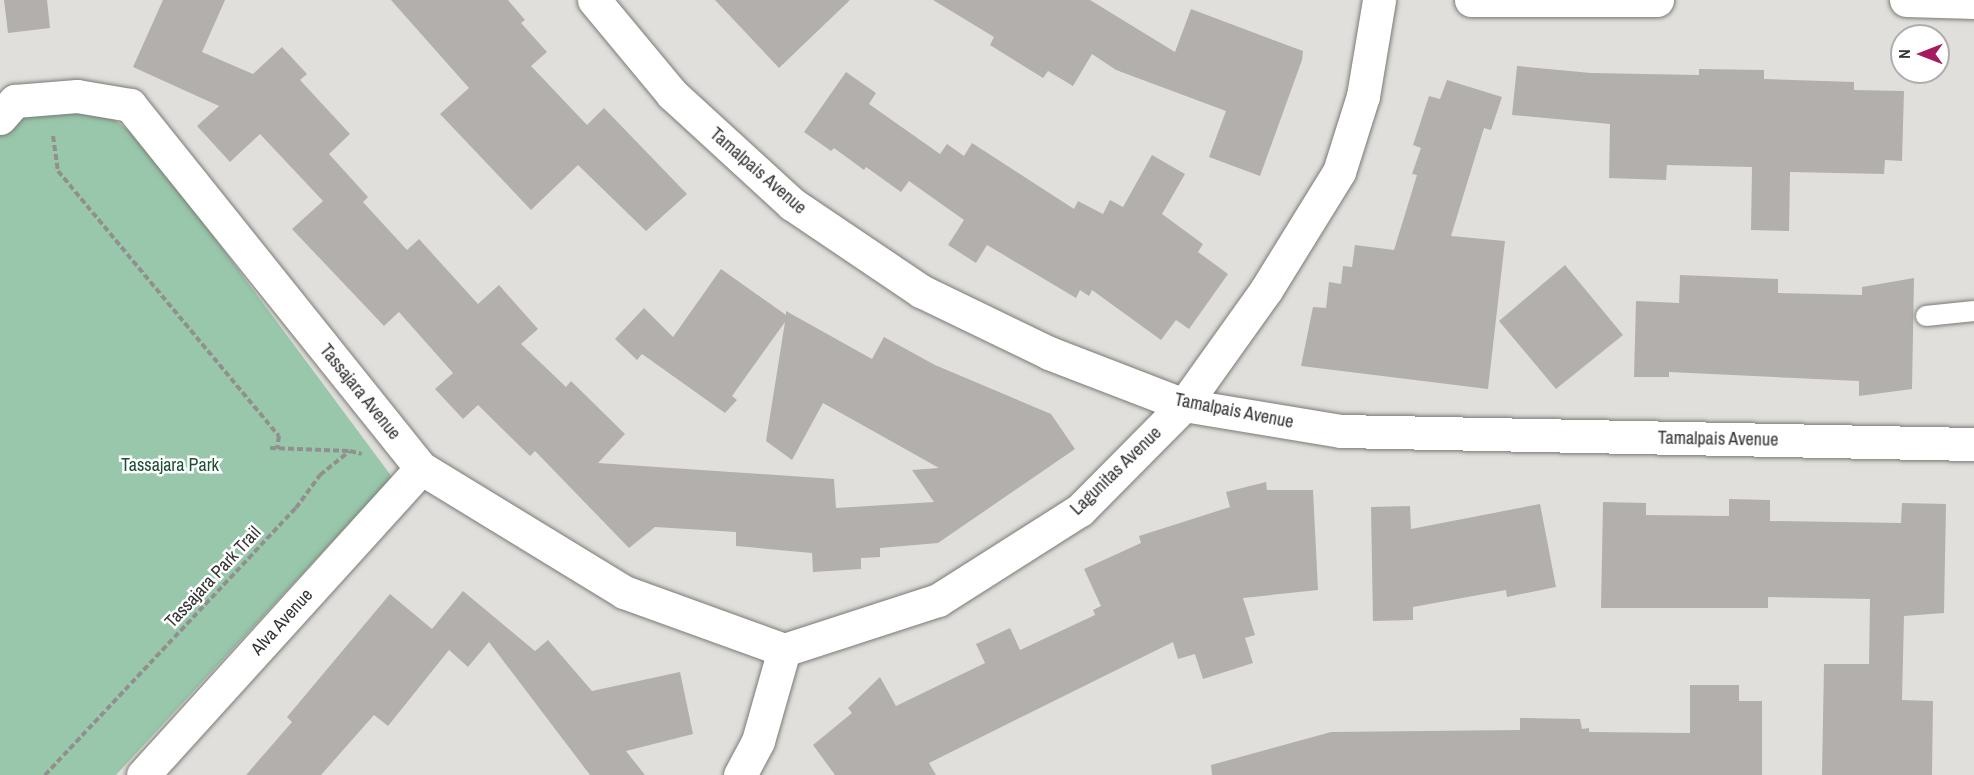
<!DOCTYPE html>
<style>
body{margin:0}
#map{position:relative;width:1974px;height:775px;overflow:hidden;background:#e1dfdb;font-family:"Archivo Narrow",sans-serif}
div>[style]{position:absolute}
.green>*{inset:0;background:#98c7ab}
.building>*{inset:0;background:#b3afad}
.path>*{height:4px;margin-top:-2px;transform-origin:0;background:repeating-linear-gradient(90deg,#92908e 0 6px,transparent 0 9px)}
.roads{filter:drop-shadow(0 0 2px #7b7a76) drop-shadow(0 0 2px #7b7a76)}
.service>*{height:20px;margin:-10px;padding:0 10px;transform-origin:10px;border-radius:10px;background:#fff}
.minor>*{height:33px;margin:-16.5px;padding:0 16.5px;transform-origin:16.5px;border-radius:16.5px;background:#fff}
.secondary>*{height:33px;margin:-16.5px;padding:0 16.5px;transform-origin:16.5px;border-radius:16.5px;background:#fff}
span{translate:-50% -50%;white-space:nowrap;text-align:center;line-height:1.15;-webkit-text-stroke:5px #fff;paint-order:stroke}
.street-label{font-size:18px;color:#353433}
.park-label{font-size:18px;color:#1c5035}
.north{position:absolute;left:1890px;top:24px;width:60px;height:60px;box-sizing:border-box;background:#fff;border:2px solid #aeaead;border-radius:50%;rotate:270deg;font-size:16px;font-weight:700;line-height:24px;text-align:center;color:#353433}
.north::after{content:'';display:block;margin:auto;width:21px;height:27px;background:#a51a60;clip-path:polygon(50% 0,100% 100%,50% 72%,0 100%)}
</style>
<div id="map">
<div class="green">
<div style="clip-path:polygon(90px 102px,142px 140px,392px 477px,116px 775px,0 775px,0 128px,15px 115px)"></div>
</div>
<div class="building">
<div style="clip-path:polygon(4px 0,47px 0,50px 28px,8px 33px)"></div>
<div style="clip-path:polygon(163px 0,225px 0,202px 52px,253px 74px,282px 47px,307px 74px,300px 80px,350px 134px,329px 154px,368px 197px,363px 202px,407px 250px,419px 239px,478px 304px,499px 285px,538px 329px,521px 344px,566px 387px,571px 381px,625px 434px,598px 463px,834px 479px,836px 508px,934px 502px,912px 470px,939px 468px,823px 403px,792px 460px,766px 441px,785px 322px,732px 396px,737px 400px,725px 413px,642px 354px,637px 360px,615px 339px,644px 308px,673px 337px,721px 269px,786px 315px,786px 311px,872px 359px,884px 337px,935px 365px,1051px 414px,1075px 449px,938px 543px,880px 548px,880px 557px,861px 558px,861px 569px,813px 572px,812px 553px,736px 546px,736px 532px,655px 527px,629px 548px,535px 451px,530px 456px,478px 405px,463px 419px,435px 389px,453px 373px,399px 312px,384px 326px,292px 229px,323px 201px,260px 134px,230px 162px,197px 126px,219px 106px,133px 67px)"></div>
<div style="clip-path:polygon(391px 0,508px 0,525px 20px,521px 23px,547px 52px,531px 66px,587px 125px,604px 108px,687px 194px,646px 231px,578px 165px,531px 210px,440px 114px,469px 88px)"></div>
<div style="clip-path:polygon(715px 0,850px 0,779px 68px)"></div>
<div style="clip-path:polygon(933px 0,1090px 0,1175px 52px,1191px 9px,1303px 51px,1302px 60px,1260px 176px,1209px 157px,1226px 111px,1116px 70px,1092px 54px,1073px 86px,1048px 71px,1043px 78px,990px 45px,994px 37px)"></div>
<div style="clip-path:polygon(1517px 66px,1591px 73px,1699px 75px,1699px 69px,1764px 70px,1764px 79px,1854px 82px,1854px 90px,1904px 91px,1902px 161px,1885px 160px,1884px 174px,1790px 172px,1789px 231px,1751px 230px,1752px 167px,1667px 165px,1666px 180px,1609px 178px,1610px 124px,1512px 115px)"></div>
<div style="clip-path:polygon(846px 72px,876px 93px,869px 104px,940px 154px,947px 144px,964px 156px,972px 143px,1074px 209px,1078px 201px,1103px 214px,1110px 200px,1123px 207px,1152px 155px,1185px 174px,1162px 214px,1203px 244px,1198px 252px,1228px 274px,1189px 329px,1176px 320px,1161px 340px,1092px 290px,1089px 296px,1080px 290px,1076px 298px,987px 245px,976px 263px,948px 245px,964px 220px,909px 181px,901px 192px,866px 167px,864px 170px,834px 148px,831px 151px,804px 132px)"></div>
<div style="clip-path:polygon(1447px 80px,1502px 97px,1491px 130px,1484px 128px,1451px 236px,1505px 241px,1488px 389px,1301px 366px,1313px 307px,1326px 308px,1329px 282px,1341px 284px,1343px 266px,1352px 267px,1355px 245px,1394px 250px,1417px 175px,1412px 174px,1421px 148px,1413px 145px,1429px 96px,1440px 99px)"></div>
<div style="clip-path:polygon(1565px 265px,1623px 335px,1556px 389px,1499px 321px)"></div>
<div style="clip-path:polygon(1680px 275px,1778px 279px,1778px 293px,1862px 295px,1862px 287px,1914px 278px,1912px 389px,1859px 396px,1859px 381px,1669px 372px,1669px 377px,1634px 377px,1636px 301px,1679px 303px)"></div>
<div style="clip-path:polygon(1266px 482px,1267px 490px,1313px 490px,1318px 590px,1243px 598px,1255px 635px,1245px 638px,1253px 663px,1203px 679px,1195px 654px,1178px 659px,1173px 642px,929px 763px,936px 775px,835px 775px,813px 745px,852px 713px,848px 708px,880px 677px,896px 706px,985px 663px,976px 644px,1010px 628px,1020px 650px,1095px 615px,1093px 610px,1101px 606px,1084px 569px,1141px 543px,1139px 536px,1230px 507px,1226px 492px)"></div>
<div style="clip-path:polygon(1729px 499px,1770px 500px,1770px 521px,1901px 523px,1902px 503px,1946px 504px,1944px 613px,1904px 616px,1902px 700px,1933px 701px,1932px 775px,1822px 775px,1824px 664px,1869px 664px,1870px 599px,1768px 597px,1768px 608px,1601px 608px,1603px 502px,1646px 503px,1646px 515px,1729px 516px)"></div>
<div style="clip-path:polygon(1540px 504px,1556px 587px,1507px 597px,1506px 590px,1413px 607px,1413px 620px,1373px 621px,1371px 507px,1410px 506px,1411px 529px)"></div>
<div style="clip-path:polygon(463px 591px,535px 651px,548px 640px,592px 691px,680px 672px,693px 734px,626px 751px,645px 775px,590px 775px,489px 642px,468px 667px,449px 650px,388px 726px,374px 715px,321px 775px,246px 775px,292px 722px,287px 717px,390px 594px,432px 629px)"></div>
<div style="clip-path:polygon(1690px 685px,1739px 685px,1739px 701px,1762px 701px,1762px 775px,1212px 775px,1211px 765px,1331px 732px,1520px 730px,1520px 718px,1580px 719px,1582px 729px,1589px 728px,1589px 732px,1690px 733px)"></div>
</div>
<div class="path">
<div style="left:53px;top:136px;width:35px;rotate:82deg"></div>
<div style="left:58px;top:171px;width:345px;rotate:50.2deg"></div>
<div style="left:279px;top:436px;width:13px;rotate:99deg"></div>
<div style="left:270px;top:448px;width:80px;rotate:2.1deg"></div>
<div style="left:45px;top:775px;width:366px;rotate:-46.8deg"></div>
<div style="left:296px;top:508px;width:41px;rotate:-54deg"></div>
<div style="left:320px;top:475px;width:38px;rotate:-39deg"></div>
<div style="left:350px;top:451px;width:12px;rotate:14deg"></div>
</div>
<div class="roads">
<div class="service">
<div style="left:1926px;top:316px;width:48px;rotate:-5.9deg"></div>
</div>
<div class="minor">
<div style="left:594px;top:0;width:122px;rotate:50.3deg"></div>
<div style="left:672px;top:94px;width:163px;rotate:42.5deg"></div>
<div style="left:792px;top:204px;width:156px;rotate:34deg"></div>
<div style="left:921px;top:291px;width:142px;rotate:25.8deg"></div>
<div style="left:1049px;top:353px;width:145px;rotate:21.1deg"></div>
<div style="left:1184px;top:405px;width:159px;rotate:9.4deg"></div>
<div style="left:1341px;top:431px;width:633px;rotate:1.18deg"></div>
<div style="left:0;top:118px;width:23px;rotate:-49deg"></div>
<div style="left:15px;top:101px;width:62px;rotate:-4.6deg"></div>
<div style="left:77px;top:96px;width:54px;rotate:9.6deg"></div>
<div style="left:130px;top:105px;width:465px;rotate:51.3deg"></div>
<div style="left:421px;top:468px;width:238px;rotate:31.4deg"></div>
<div style="left:624px;top:592px;width:170px;rotate:19.9deg"></div>
<div style="left:143px;top:775px;width:414px;rotate:-47.8deg"></div>
<div style="left:740px;top:775px;width:38px;rotate:-62deg"></div>
<div style="left:758px;top:741px;width:95px;rotate:-74.1deg"></div>
<div style="left:784px;top:650px;width:162px;rotate:-18deg"></div>
<div style="left:938px;top:600px;width:168px;rotate:-32.4deg"></div>
<div style="left:1080px;top:510px;width:148px;rotate:-45.3deg"></div>
<div style="left:1184px;top:405px;width:141px;rotate:-54.5deg"></div>
<div style="left:1266px;top:290px;width:139px;rotate:-58.3deg"></div>
<div style="left:1339px;top:172px;width:80px;rotate:-72.5deg"></div>
<div style="left:1363px;top:96px;width:97px;rotate:-80.5deg"></div>
</div>
<div class="secondary">
<div style="left:1471px;top:0;width:186px"></div>
<div style="left:1906px;top:0;width:68px;rotate:1.7deg"></div>
</div>
</div>
<div class="street-label">
<span style="left:758px;top:171px;rotate:41deg">Tamalpais Avenue</span>
<span style="left:360px;top:392px;rotate:51deg">Tassajara Avenue</span>
<span style="left:1234px;top:411px;rotate:11deg">Tamalpais Avenue</span>
<span style="left:1718px;top:439px;rotate:1deg">Tamalpais Avenue</span>
<span style="left:1116px;top:471px;rotate:-44deg">Lagunitas Avenue</span>
<span style="left:213px;top:577px;rotate:-47deg">Tassajara Park Trail</span>
<span style="left:282px;top:622px;rotate:-48deg">Alva Avenue</span>
</div>
<div class="park-label">
<span style="left:170px;top:465px">Tassajara Park</span>
</div>
<div class="north">N</div>
</div>
